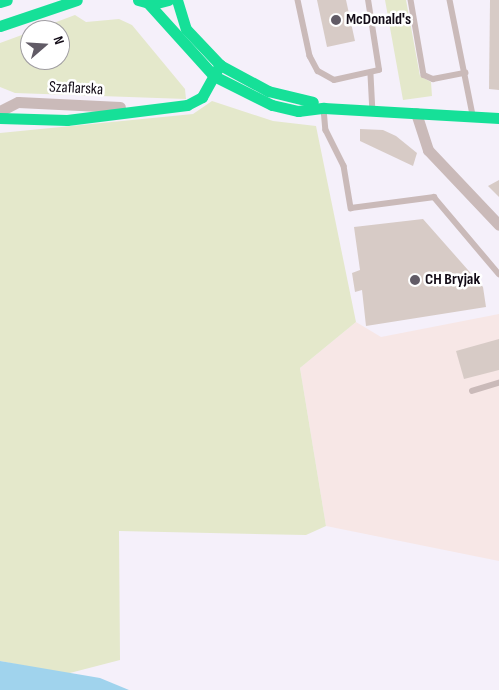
<!DOCTYPE html>
<style>
body{margin:0}
#map{position:relative;width:499px;height:690px;overflow:hidden;background:#f5f0fa;font-family:"Sofia Sans Condensed",sans-serif}
div>[style]{position:absolute}
.industrial>*{inset:0;background:#f7e7e6}
.green>*{inset:0;background:#e4e8cb}
.water>*{inset:0;background:#a0d3ed}
.building>*{inset:0;background:#d7cbc6}
.lane>*{height:5.5px;margin:-2.75px;padding:0 2.75px;transform-origin:2.75px;border-radius:2.75px;background:#cabab9}
.street>*{height:11px;margin:-5.5px;padding:0 5.5px;transform-origin:5.5px;border-radius:5.5px;background:#cabab9}
.fast>*{height:11px;margin:-5.5px;padding:0 5.5px;transform-origin:5.5px;border-radius:5.5px;background:#16e098}
.dots>*{width:14px;height:14px;translate:-50% -50%;box-sizing:border-box;border:2px solid #fff;border-radius:50%}
span{translate:-50% -50%;white-space:nowrap;text-align:center;line-height:1.15;-webkit-text-stroke:5px #fff;paint-order:stroke}
.poi-label{font-size:16px;color:#120b16;font-weight:700}
.left{translate:0 -50%;text-align:left}
.street-label{font-size:16px;color:#120b16}
.north{position:absolute;left:20px;top:20px;width:50px;height:50px;box-sizing:border-box;background:#fff;border:1px solid #a09da2;border-radius:50%;rotate:71deg;font-size:14px;font-weight:700;line-height:20px;text-align:center;color:#120b16}
.north::after{content:'';display:block;margin:auto;width:18px;height:22px;background:#615b66;clip-path:polygon(50% 0,100% 100%,50% 72%,0 100%)}
</style>
<div id="map">
<div class="industrial">
<div style="clip-path:polygon(499px 314px,499px 561px,326px 526px,300px 368px,356px 322px,381px 337px)"></div>
</div>
<div class="green">
<div style="clip-path:polygon(385px 0,406px 0,420px 76px,431px 82px,432px 96px,403px 100px)"></div>
<div style="clip-path:polygon(75px 15px,86px 22px,119px 19px,132px 25px,185px 89px,186px 99px,15px 93px,0 87px,0 43px,30px 32px,30px 60px,60px 60px,60px 30px,35px 30px)"></div>
<div style="clip-path:polygon(212px 101px,273px 121px,316px 126px,356px 322px,300px 368px,326px 526px,306px 535px,119px 531px,120px 660px,66px 674px,0 661px,0 133px,193px 114px)"></div>
</div>
<div class="water">
<div style="clip-path:polygon(0 661px,100px 678px,129px 690px,0 690px)"></div>
</div>
<div class="building">
<div style="clip-path:polygon(317px 0,346px 0,355px 41px,327px 47px)"></div>
<div style="clip-path:polygon(490px 0,499px 0,499px 90px,489px 89px)"></div>
<div style="clip-path:polygon(360px 129px,383px 130px,396px 136px,417px 153px,413px 166px,360px 141px)"></div>
<div style="clip-path:polygon(499px 180px,499px 197px,488px 186px)"></div>
<div style="clip-path:polygon(423px 219px,483px 287px,486px 307px,366px 326px,362px 290px,355px 292px,352px 273px,360px 270px,354px 227px)"></div>
<div style="clip-path:polygon(499px 339px,499px 370px,464px 379px,456px 351px)"></div>
</div>
<div class="lane">
<div style="left:298px;top:0;width:57px;rotate:77.9deg"></div>
<div style="left:310px;top:56px;width:17px;rotate:62deg"></div>
<div style="left:318px;top:71px;width:18px;rotate:29deg"></div>
<div style="left:334px;top:80px;width:46px;rotate:-12.5deg"></div>
<div style="left:379px;top:70px;width:71px;rotate:-98.9deg"></div>
<div style="left:411px;top:0;width:76px;rotate:80.2deg"></div>
<div style="left:424px;top:75px;width:10px;rotate:24deg"></div>
<div style="left:433px;top:79px;width:33px;rotate:-11deg"></div>
<div style="left:450px;top:0;width:117px;rotate:78.7deg"></div>
<div style="left:371px;top:75px;width:35px;rotate:87deg"></div>
<div style="left:324px;top:109px;width:21px;rotate:85deg"></div>
<div style="left:326px;top:130px;width:40px;rotate:63.4deg"></div>
<div style="left:344px;top:166px;width:43px;rotate:80.5deg"></div>
<div style="left:351px;top:208px;width:84px;rotate:-7.5deg"></div>
<div style="left:434px;top:197px;width:101px;rotate:49.8deg"></div>
<div style="left:472px;top:391px;width:28px;rotate:-17deg"></div>
</div>
<div class="street">
<div style="left:0;top:111px;width:20px;rotate:-27deg"></div>
<div style="left:18px;top:102px;width:102px;rotate:2.8deg"></div>
<div style="left:416px;top:113px;width:39px;rotate:72deg"></div>
<div style="left:428px;top:150px;width:103px;rotate:46.6deg"></div>
</div>
<div class="fast">
<div style="left:138px;top:0;width:16px;rotate:15deg"></div>
<div style="left:153px;top:4px;width:16px;rotate:-15deg"></div>
<div style="left:177px;top:0;width:30px;rotate:73deg"></div>
<div style="left:186px;top:29px;width:50px;rotate:46.6deg"></div>
<div style="left:220px;top:65px;width:55px;rotate:28.4deg"></div>
<div style="left:268px;top:91px;width:46px;rotate:13.7deg"></div>
<div style="left:0;top:2px;width:7px;rotate:-16deg"></div>
<div style="left:148px;top:3px;width:98px;rotate:47.9deg"></div>
<div style="left:214px;top:76px;width:65px;rotate:26.6deg"></div>
<div style="left:272px;top:105px;width:27px;rotate:13deg"></div>
<div style="left:298px;top:111px;width:26px;rotate:-7deg"></div>
<div style="left:324px;top:108px;width:175px;rotate:3.3deg"></div>
<div style="left:0;top:26px;width:81px;rotate:-18.7deg"></div>
<div style="left:0;top:118px;width:67px;rotate:1.7deg"></div>
<div style="left:67px;top:120px;width:121px;rotate:-7.1deg"></div>
<div style="left:187px;top:105px;width:17px;rotate:-28deg"></div>
<div style="left:202px;top:97px;width:37px;rotate:-61deg"></div>
</div>
<div class="dots">
<div style="left:336px;top:20px;background:#615b66"></div>
<div style="left:415px;top:280px;background:#615b66"></div>
</div>
<div class="poi-label">
<span class="left" style="left:346px;top:20px">McDonald's</span>
<span class="left" style="left:425px;top:280px">CH Bryjak</span>
</div>
<div class="street-label">
<span style="left:76px;top:89px;rotate:3deg">Szaflarska</span>
</div>
<div class="north">N</div>
</div>
